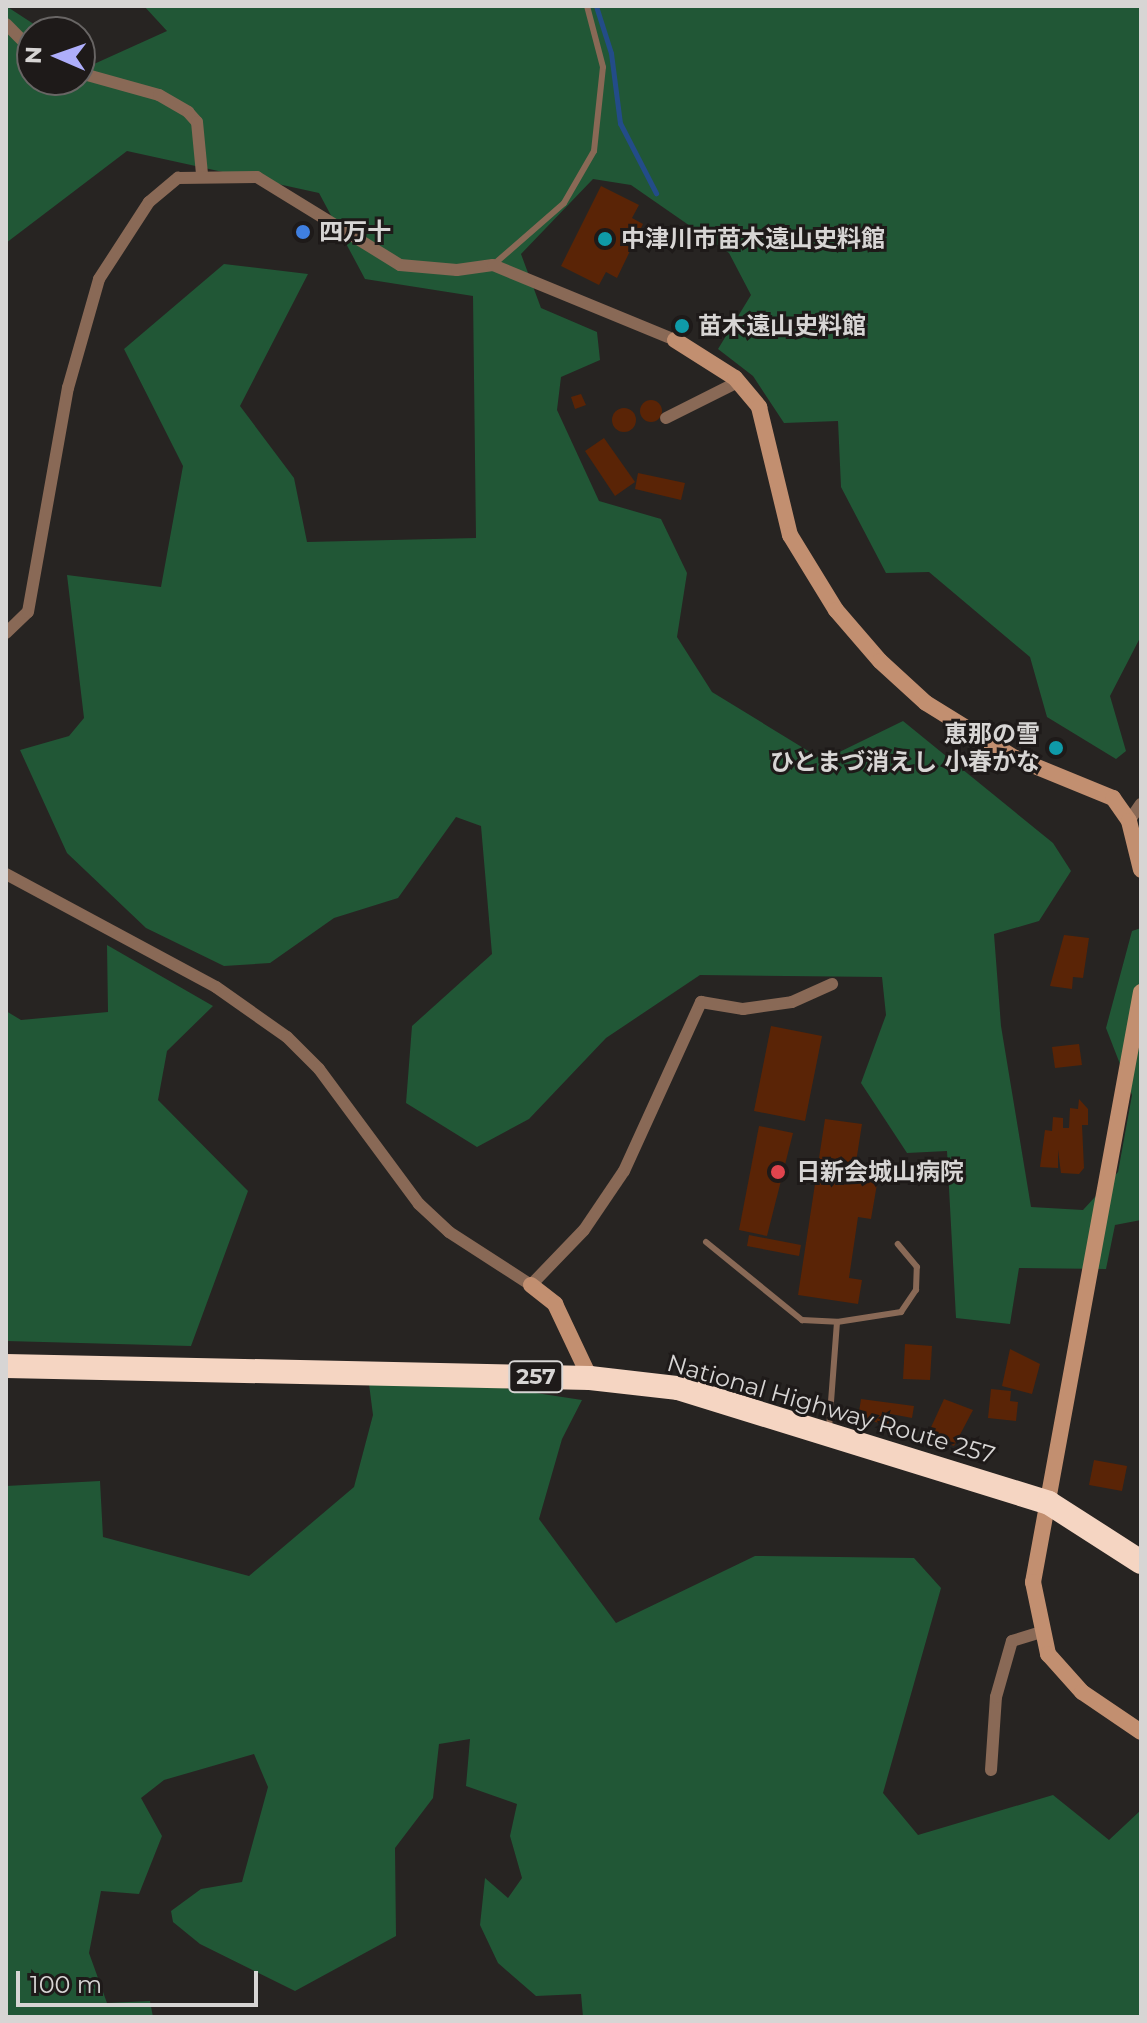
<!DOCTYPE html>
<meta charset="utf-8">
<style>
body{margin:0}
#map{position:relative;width:1147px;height:2023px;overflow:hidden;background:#272422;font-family:Montserrat,"Noto Sans JP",sans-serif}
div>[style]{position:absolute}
.green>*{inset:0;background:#215736}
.stream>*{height:5px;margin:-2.5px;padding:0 2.5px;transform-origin:2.5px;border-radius:2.5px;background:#234c88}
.building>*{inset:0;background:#5a2406}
.round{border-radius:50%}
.lane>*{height:6px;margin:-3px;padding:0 3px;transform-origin:3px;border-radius:3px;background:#896956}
.street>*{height:12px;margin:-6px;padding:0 6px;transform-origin:6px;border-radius:6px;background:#896956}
.secondary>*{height:16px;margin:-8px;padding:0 8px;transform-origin:8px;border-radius:8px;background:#c28f70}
.highway>*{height:24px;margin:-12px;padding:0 12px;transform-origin:12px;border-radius:12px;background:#f5d5c2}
.dots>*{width:22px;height:22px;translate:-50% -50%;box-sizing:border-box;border:4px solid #1e1a19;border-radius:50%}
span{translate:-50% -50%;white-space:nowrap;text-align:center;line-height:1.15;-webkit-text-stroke:6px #1e1a19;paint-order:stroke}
.shield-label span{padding:2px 6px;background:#1e1a19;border:2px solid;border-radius:6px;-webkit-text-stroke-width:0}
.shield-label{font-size:22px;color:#d7d5d4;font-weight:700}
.poi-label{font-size:24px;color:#d7d5d4;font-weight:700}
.left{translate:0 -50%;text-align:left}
.right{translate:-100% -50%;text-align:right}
.street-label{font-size:24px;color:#d7d5d4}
.frame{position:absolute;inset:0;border:8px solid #d7d5d4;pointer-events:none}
.north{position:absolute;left:16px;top:16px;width:80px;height:80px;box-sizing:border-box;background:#1e1a19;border:2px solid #686564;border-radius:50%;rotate:272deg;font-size:22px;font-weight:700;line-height:32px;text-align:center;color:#d7d5d4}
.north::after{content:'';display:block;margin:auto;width:28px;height:36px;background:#aeaefb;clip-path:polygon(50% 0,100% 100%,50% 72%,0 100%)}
.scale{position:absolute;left:16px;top:1971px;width:242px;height:36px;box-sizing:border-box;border:4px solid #d7d5d4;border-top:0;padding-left:10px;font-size:24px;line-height:28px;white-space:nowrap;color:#d7d5d4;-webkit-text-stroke:6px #1e1a19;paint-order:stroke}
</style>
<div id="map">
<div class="green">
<div style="clip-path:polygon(6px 6px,46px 32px,32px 32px,32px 80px,80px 80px,80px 55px,94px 64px,167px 31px,144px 6px,1141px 6px,1141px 636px,1110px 696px,1126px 751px,1116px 759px,1047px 717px,1030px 657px,929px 572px,886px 573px,841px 487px,838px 421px,784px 423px,753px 376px,718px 349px,751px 295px,729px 253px,631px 185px,593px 179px,521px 254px,541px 308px,597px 332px,600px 360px,561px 377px,557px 410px,599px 501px,661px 519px,687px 573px,677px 637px,712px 692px,823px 760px,903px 721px,1053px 843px,1071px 871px,1039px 921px,994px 934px,1001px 1026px,1031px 1207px,1083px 1210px,1118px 1172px,1132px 1095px,1106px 1028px,1132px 931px,1141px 928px,1141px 1220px,1115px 1225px,1106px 1269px,1019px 1268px,1010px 1324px,956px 1318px,947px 1151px,907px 1153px,861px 1083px,886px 1015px,882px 977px,700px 975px,606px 1038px,529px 1119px,477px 1147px,406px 1103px,412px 1026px,492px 954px,481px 826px,456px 817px,398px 898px,334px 918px,270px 963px,224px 966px,146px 928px,67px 853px,20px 750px,69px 736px,84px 718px,67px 575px,161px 587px,183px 466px,124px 349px,224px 264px,308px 274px,240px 406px,294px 478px,307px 542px,476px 538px,473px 296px,365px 279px,319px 193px,127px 151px,6px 243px)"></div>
<div style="clip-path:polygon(107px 945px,213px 1006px,167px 1051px,158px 1100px,248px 1191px,191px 1346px,6px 1341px,6px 1011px,21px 1020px,108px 1012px)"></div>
<div style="clip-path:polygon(369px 1384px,483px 1385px,582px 1400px,562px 1439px,539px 1519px,616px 1623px,755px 1556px,914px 1558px,941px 1588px,883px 1793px,918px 1835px,1053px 1795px,1109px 1840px,1141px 1810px,1141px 2017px,583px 2017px,581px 1994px,536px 1996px,498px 1963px,480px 1925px,485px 1878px,508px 1898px,522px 1878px,510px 1836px,517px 1804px,466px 1786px,470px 1739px,439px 1744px,433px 1798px,395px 1848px,396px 1936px,295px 1991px,200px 1944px,173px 1922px,171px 1911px,201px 1889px,242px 1882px,268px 1787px,254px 1754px,164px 1780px,141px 1798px,162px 1836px,139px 1894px,101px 1891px,89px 1953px,107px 2003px,150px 2001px,153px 2017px,6px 2017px,6px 1486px,100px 1481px,103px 1537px,249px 1576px,354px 1487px,373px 1415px)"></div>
</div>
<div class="stream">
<div style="left:596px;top:6px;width:49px;rotate:72.3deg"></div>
<div style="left:611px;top:53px;width:71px;rotate:82.7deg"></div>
<div style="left:620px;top:123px;width:79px;rotate:62.8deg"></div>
</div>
<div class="building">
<div style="clip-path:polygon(601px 186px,639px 205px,632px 218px,643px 224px,617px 278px,606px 272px,599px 285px,561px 266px)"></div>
<div style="clip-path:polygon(581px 394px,586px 405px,575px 409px,571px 397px)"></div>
<div class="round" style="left:640px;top:400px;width:22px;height:22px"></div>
<div class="round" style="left:612px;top:408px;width:24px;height:24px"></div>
<div style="clip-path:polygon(604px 438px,635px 482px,615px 496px,585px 451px)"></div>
<div style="clip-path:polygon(638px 473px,685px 483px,681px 500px,635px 489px)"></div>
<div style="clip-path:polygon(1064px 935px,1089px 938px,1083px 978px,1073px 977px,1072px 989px,1050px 986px)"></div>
<div style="clip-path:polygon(771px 1026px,822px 1036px,805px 1121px,754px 1111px)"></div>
<div style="clip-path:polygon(1079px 1044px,1082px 1065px,1055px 1068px,1052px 1047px)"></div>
<div style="clip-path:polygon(1079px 1099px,1088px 1109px,1088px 1125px,1082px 1125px,1084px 1168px,1079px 1174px,1061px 1173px,1058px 1150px,1058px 1168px,1040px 1167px,1045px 1130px,1052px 1131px,1053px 1117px,1063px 1118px,1063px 1128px,1069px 1128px,1070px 1108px,1078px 1109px)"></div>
<div style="clip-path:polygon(825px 1119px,862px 1124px,854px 1175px,878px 1178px,871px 1219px,858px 1217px,849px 1278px,862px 1280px,858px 1304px,798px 1295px)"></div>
<div style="clip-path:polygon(759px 1126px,793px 1133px,767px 1236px,739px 1230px)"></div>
<div style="clip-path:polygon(749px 1235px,801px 1245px,799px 1256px,747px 1246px)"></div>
<div style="clip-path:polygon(905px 1344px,932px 1346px,930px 1380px,903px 1379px)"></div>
<div style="clip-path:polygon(1010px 1349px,1040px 1364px,1032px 1394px,1002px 1386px)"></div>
<div style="clip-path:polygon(991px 1389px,1011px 1391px,1010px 1401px,1018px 1402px,1016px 1421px,988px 1418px)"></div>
<div style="clip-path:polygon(861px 1399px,914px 1406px,912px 1418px,891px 1414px,888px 1425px,858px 1418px)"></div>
<div style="clip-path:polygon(944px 1399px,973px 1410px,954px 1446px,927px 1436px)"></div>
<div style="clip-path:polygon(1094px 1460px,1127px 1466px,1122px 1491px,1089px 1485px)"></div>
</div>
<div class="lane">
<div style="left:493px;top:265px;width:94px;rotate:-41.1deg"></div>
<div style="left:564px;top:203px;width:60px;rotate:-60deg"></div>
<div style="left:594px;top:151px;width:84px;rotate:-83.9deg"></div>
<div style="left:603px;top:67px;width:63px;rotate:-104.7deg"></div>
<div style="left:706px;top:1242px;width:124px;rotate:39.1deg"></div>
<div style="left:802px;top:1320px;width:35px;rotate:3deg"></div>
<div style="left:837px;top:1322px;width:107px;rotate:94.3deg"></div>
<div style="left:837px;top:1322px;width:65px;rotate:-8.9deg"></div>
<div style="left:901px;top:1312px;width:27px;rotate:-56deg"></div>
<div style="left:916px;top:1290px;width:23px;rotate:-88deg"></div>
<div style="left:917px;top:1267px;width:30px;rotate:-130deg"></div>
</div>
<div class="street">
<div style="left:6px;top:24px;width:37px;rotate:45deg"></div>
<div style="left:80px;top:73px;width:82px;rotate:15.6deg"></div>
<div style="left:159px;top:95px;width:34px;rotate:30deg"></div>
<div style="left:188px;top:112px;width:13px;rotate:48deg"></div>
<div style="left:197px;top:122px;width:52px;rotate:84.5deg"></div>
<div style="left:666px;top:418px;width:80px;rotate:-26.6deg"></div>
<div style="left:6px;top:633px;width:30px;rotate:-44deg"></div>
<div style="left:28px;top:612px;width:228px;rotate:-79.9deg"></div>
<div style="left:68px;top:388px;width:113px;rotate:-74.1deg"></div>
<div style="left:99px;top:279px;width:92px;rotate:-57deg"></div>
<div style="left:149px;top:202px;width:38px;rotate:-40deg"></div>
<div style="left:178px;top:178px;width:79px;rotate:-0.7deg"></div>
<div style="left:257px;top:177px;width:168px;rotate:31.6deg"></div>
<div style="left:400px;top:265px;width:57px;rotate:5deg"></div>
<div style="left:457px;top:270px;width:36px;rotate:-8deg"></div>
<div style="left:493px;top:265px;width:197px;rotate:22.4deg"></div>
<div style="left:1129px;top:821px;width:21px;rotate:-55deg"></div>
<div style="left:6px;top:874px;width:238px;rotate:28.3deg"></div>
<div style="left:216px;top:987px;width:87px;rotate:35.2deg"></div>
<div style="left:287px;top:1037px;width:45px;rotate:45deg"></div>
<div style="left:319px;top:1069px;width:168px;rotate:53.5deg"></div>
<div style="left:419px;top:1204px;width:41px;rotate:43deg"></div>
<div style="left:449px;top:1232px;width:98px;rotate:32.9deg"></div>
<div style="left:531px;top:1285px;width:76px;rotate:-46.1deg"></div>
<div style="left:584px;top:1230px;width:71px;rotate:-55.9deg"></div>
<div style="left:624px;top:1171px;width:186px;rotate:-65.5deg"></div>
<div style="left:701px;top:1002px;width:43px;rotate:9.5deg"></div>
<div style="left:743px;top:1009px;width:49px;rotate:-8.1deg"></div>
<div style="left:792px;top:1002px;width:44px;rotate:-24.2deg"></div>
<div style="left:991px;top:1770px;width:73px;rotate:-86.1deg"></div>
<div style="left:996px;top:1697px;width:58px;rotate:-74.1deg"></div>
<div style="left:1012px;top:1641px;width:28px;rotate:-17deg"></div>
</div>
<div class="secondary">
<div style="left:675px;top:340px;width:71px;rotate:32.3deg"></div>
<div style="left:735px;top:378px;width:38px;rotate:50deg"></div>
<div style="left:759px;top:407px;width:132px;rotate:76.4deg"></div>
<div style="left:790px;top:535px;width:88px;rotate:58.5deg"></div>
<div style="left:836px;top:610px;width:67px;rotate:49.2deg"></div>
<div style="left:880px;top:661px;width:62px;rotate:42.4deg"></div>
<div style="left:926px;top:703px;width:105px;rotate:31.7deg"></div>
<div style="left:1015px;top:758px;width:106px;rotate:22.2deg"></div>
<div style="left:1113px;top:798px;width:28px;rotate:55deg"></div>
<div style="left:1129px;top:821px;width:50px;rotate:76.2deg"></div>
<div style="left:1141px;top:992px;width:600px;rotate:100.37deg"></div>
<div style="left:1033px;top:1582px;width:74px;rotate:78.2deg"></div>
<div style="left:1048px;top:1654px;width:51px;rotate:48.2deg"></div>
<div style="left:1082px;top:1692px;width:71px;rotate:34.1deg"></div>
<div style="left:531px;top:1285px;width:31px;rotate:38deg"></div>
<div style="left:555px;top:1304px;width:82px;rotate:64.7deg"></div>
</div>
<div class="highway">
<div style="left:6px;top:1366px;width:584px;rotate:1.18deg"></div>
<div style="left:590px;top:1378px;width:89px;rotate:6.5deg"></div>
<div style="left:678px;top:1388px;width:388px;rotate:17.2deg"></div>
<div style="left:1049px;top:1503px;width:109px;rotate:32.7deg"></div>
</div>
<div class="dots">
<div style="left:303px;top:232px;background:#3f7fe0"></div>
<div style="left:605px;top:239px;background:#0f9aa8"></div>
<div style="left:682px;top:326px;background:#0f9aa8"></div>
<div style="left:1056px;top:748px;background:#0f9aa8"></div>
<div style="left:778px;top:1172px;background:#e0444e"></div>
</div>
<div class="shield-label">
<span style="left:536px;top:1377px">257</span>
</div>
<div class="poi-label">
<span class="left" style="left:319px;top:232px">四万十</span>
<span class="left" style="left:621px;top:239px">中津川市苗木遠山史料館</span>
<span class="left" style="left:698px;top:326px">苗木遠山史料館</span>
<span class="right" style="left:1040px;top:748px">恵那の雪<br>ひとまづ消えし 小春かな</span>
<span class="left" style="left:796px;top:1172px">日新会城山病院</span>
</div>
<div class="street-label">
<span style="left:831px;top:1409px;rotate:16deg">National Highway Route 257</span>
</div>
<div class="frame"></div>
<div class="north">N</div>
<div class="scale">100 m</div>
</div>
